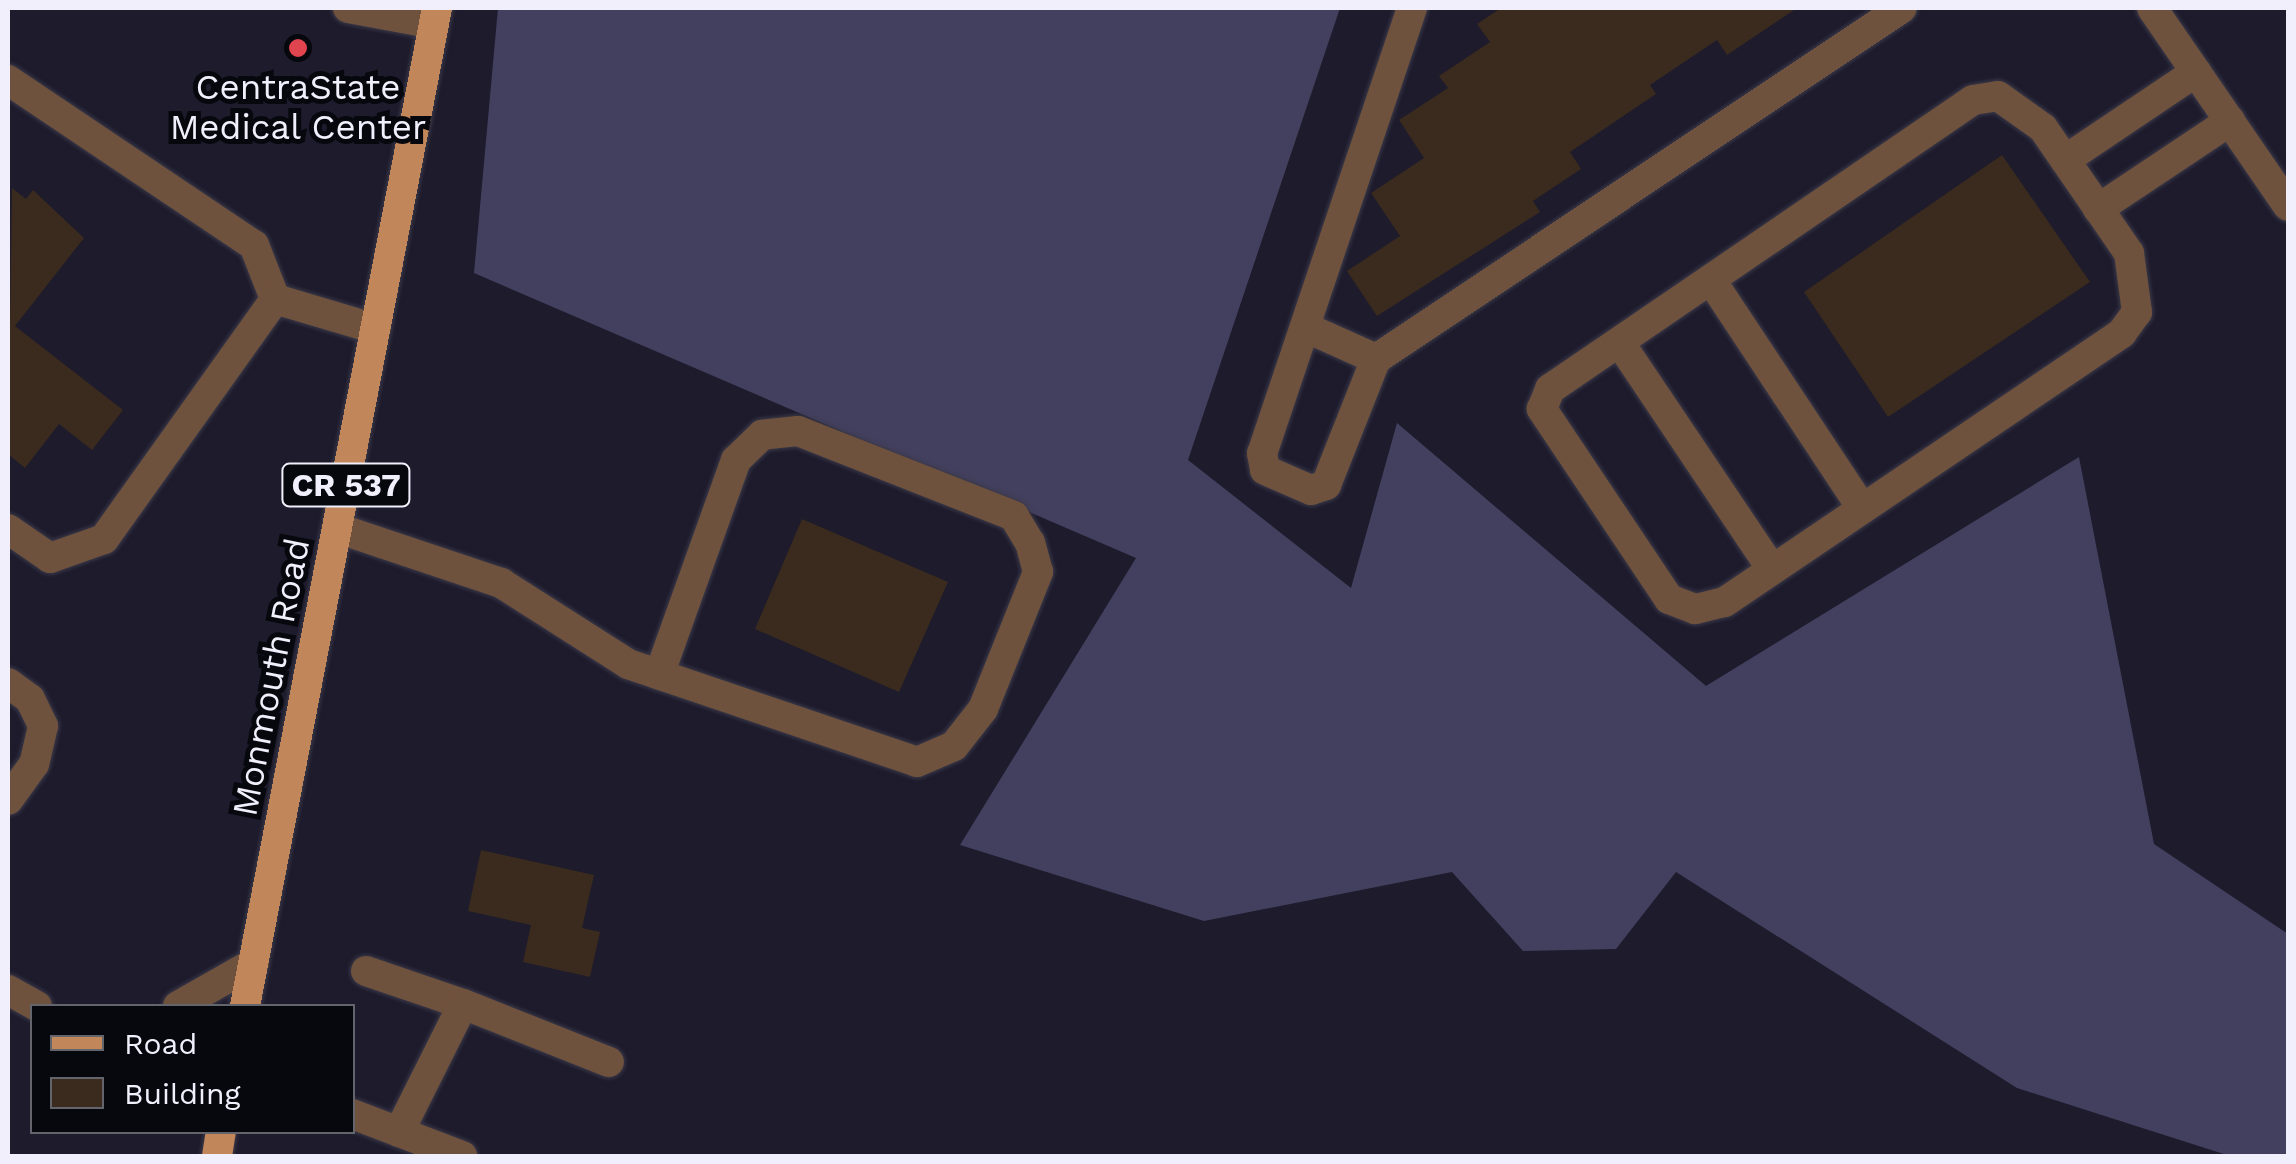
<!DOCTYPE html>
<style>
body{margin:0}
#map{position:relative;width:2296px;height:1164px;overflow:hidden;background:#1d1b2c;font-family:"Work Sans",sans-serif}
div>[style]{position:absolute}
.forest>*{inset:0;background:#43405f}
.building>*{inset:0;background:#3a2b1e}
.roads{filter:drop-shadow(0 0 2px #3b3949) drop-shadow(0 0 2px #3b3949)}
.minor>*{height:30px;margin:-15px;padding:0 15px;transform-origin:15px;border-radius:15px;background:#6f523d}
.major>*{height:30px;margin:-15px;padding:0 15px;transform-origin:15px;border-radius:15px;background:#c18659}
.dots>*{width:28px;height:28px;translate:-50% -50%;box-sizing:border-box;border:5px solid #07070e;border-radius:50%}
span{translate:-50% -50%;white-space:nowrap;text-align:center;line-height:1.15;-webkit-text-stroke:10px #07070e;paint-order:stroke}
.shield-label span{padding:2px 8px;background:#07070e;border:2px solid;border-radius:8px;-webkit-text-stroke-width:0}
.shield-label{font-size:32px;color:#f0effb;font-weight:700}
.poi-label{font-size:35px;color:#f0effb}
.street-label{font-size:35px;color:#f0effb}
.frame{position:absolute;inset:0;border:10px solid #f0effb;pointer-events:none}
.legend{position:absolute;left:30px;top:1004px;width:325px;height:130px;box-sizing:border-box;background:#07070e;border:2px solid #64646d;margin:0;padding:12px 18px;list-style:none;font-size:30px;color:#f0effb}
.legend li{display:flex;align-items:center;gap:20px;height:50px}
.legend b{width:50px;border:2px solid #64646d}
</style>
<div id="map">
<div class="forest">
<div style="clip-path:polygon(498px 8px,1340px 8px,1188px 460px,1351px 588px,1397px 423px,1706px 686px,2079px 457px,2154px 844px,2288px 934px,2288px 1156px,2230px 1156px,2017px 1088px,1676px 872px,1616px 949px,1523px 951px,1452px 872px,1204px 921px,960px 845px,1136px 558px,474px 273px)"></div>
</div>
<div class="building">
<div style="clip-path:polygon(1501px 8px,1797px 8px,1727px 55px,1717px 40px,1650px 85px,1656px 94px,1570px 152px,1581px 169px,1533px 201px,1540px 212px,1377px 316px,1347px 271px,1400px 236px,1371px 193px,1424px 158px,1399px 120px,1448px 88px,1439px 76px,1490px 42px,1477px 24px)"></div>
<div style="clip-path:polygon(2002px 155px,2090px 282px,1888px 417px,1804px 292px)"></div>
<div style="clip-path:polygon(12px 188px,26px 199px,33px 190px,84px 238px,15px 326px,123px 410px,92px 450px,59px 424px,25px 468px,8px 454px)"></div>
<div style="clip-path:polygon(802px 519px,948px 582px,899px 692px,755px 629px)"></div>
<div style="clip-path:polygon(481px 850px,594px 875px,582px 928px,600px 932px,590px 977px,523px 962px,531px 925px,468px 911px)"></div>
</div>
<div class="roads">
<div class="minor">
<div style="left:348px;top:8px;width:87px;rotate:10.5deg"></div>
<div style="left:1412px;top:8px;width:470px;rotate:108.6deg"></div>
<div style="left:1262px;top:453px;width:17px;rotate:80deg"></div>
<div style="left:1265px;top:470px;width:50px;rotate:23.5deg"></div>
<div style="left:1311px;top:490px;width:16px;rotate:-18deg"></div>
<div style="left:1326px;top:485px;width:136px;rotate:-68.4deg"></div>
<div style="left:1376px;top:359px;width:632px;rotate:-33.72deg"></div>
<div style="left:2152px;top:8px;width:240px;rotate:55.5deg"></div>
<div style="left:8px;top:80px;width:296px;rotate:33.9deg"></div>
<div style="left:254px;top:245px;width:58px;rotate:68.7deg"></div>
<div style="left:1998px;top:96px;width:55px;rotate:35.4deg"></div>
<div style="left:2043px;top:128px;width:152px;rotate:55.5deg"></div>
<div style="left:2129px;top:253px;width:60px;rotate:82.3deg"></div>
<div style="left:2137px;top:312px;width:26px;rotate:126deg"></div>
<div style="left:2122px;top:333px;width:480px;rotate:145.9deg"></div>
<div style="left:1724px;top:602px;width:30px;rotate:166deg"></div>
<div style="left:1695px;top:609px;width:28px;rotate:-159deg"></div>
<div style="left:1669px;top:599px;width:229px;rotate:-123.8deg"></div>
<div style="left:1542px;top:409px;width:22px;rotate:-68deg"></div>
<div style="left:1550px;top:389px;width:512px;rotate:-34.34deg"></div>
<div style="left:1973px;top:100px;width:25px;rotate:-9deg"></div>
<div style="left:2065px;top:160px;width:158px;rotate:-33.9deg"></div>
<div style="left:2098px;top:209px;width:159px;rotate:-33.7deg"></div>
<div style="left:1711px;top:280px;width:273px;rotate:56.5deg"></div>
<div style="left:275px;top:299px;width:105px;rotate:16.5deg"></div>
<div style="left:1307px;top:328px;width:76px;rotate:24.2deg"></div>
<div style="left:1620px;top:343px;width:272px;rotate:56.1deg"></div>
<div style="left:337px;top:528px;width:173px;rotate:18.5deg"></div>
<div style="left:501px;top:583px;width:151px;rotate:32.5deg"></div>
<div style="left:628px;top:664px;width:305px;rotate:18.7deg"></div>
<div style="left:917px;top:762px;width:40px;rotate:-23.4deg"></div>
<div style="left:954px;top:746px;width:47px;rotate:-51.9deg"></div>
<div style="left:983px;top:709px;width:148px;rotate:-68.1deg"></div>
<div style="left:1038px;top:572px;width:30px;rotate:-105deg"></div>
<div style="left:1030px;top:543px;width:31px;rotate:-121deg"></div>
<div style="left:1014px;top:516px;width:232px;rotate:-158.5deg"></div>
<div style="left:798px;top:431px;width:36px;rotate:174deg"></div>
<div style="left:762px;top:435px;width:36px;rotate:136deg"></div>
<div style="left:736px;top:460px;width:228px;rotate:109.7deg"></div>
<div style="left:8px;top:529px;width:51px;rotate:34.6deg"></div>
<div style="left:50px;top:558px;width:57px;rotate:-19.4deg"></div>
<div style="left:104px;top:539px;width:295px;rotate:-54.5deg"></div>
<div style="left:8px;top:683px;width:27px;rotate:36deg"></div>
<div style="left:30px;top:699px;width:30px;rotate:64deg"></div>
<div style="left:43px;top:726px;width:39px;rotate:103deg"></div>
<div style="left:34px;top:764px;width:44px;rotate:125.8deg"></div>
<div style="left:366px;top:971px;width:102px;rotate:18.8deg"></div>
<div style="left:8px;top:990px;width:33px;rotate:29deg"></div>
<div style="left:178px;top:1006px;width:87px;rotate:-29.5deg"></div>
<div style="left:352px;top:1114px;width:118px;rotate:20.9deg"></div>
<div style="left:399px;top:1132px;width:143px;rotate:-63.4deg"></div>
<div style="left:463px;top:1004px;width:157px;rotate:21.7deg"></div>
</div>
<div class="major">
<div style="left:245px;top:1006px;width:1016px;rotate:-79.11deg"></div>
<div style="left:217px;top:1156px;width:24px;rotate:-81deg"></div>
</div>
</div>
<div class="dots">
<div style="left:298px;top:48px;background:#e0444e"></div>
</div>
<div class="shield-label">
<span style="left:346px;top:485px">CR 537</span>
</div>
<div class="poi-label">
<span style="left:298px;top:107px">CentraState<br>Medical Center</span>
</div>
<div class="street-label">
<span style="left:271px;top:677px;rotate:-79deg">Monmouth Road</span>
</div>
<div class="frame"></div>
<ul class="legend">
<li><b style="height:12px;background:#c18659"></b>Road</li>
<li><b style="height:28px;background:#3a2b1e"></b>Building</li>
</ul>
</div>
